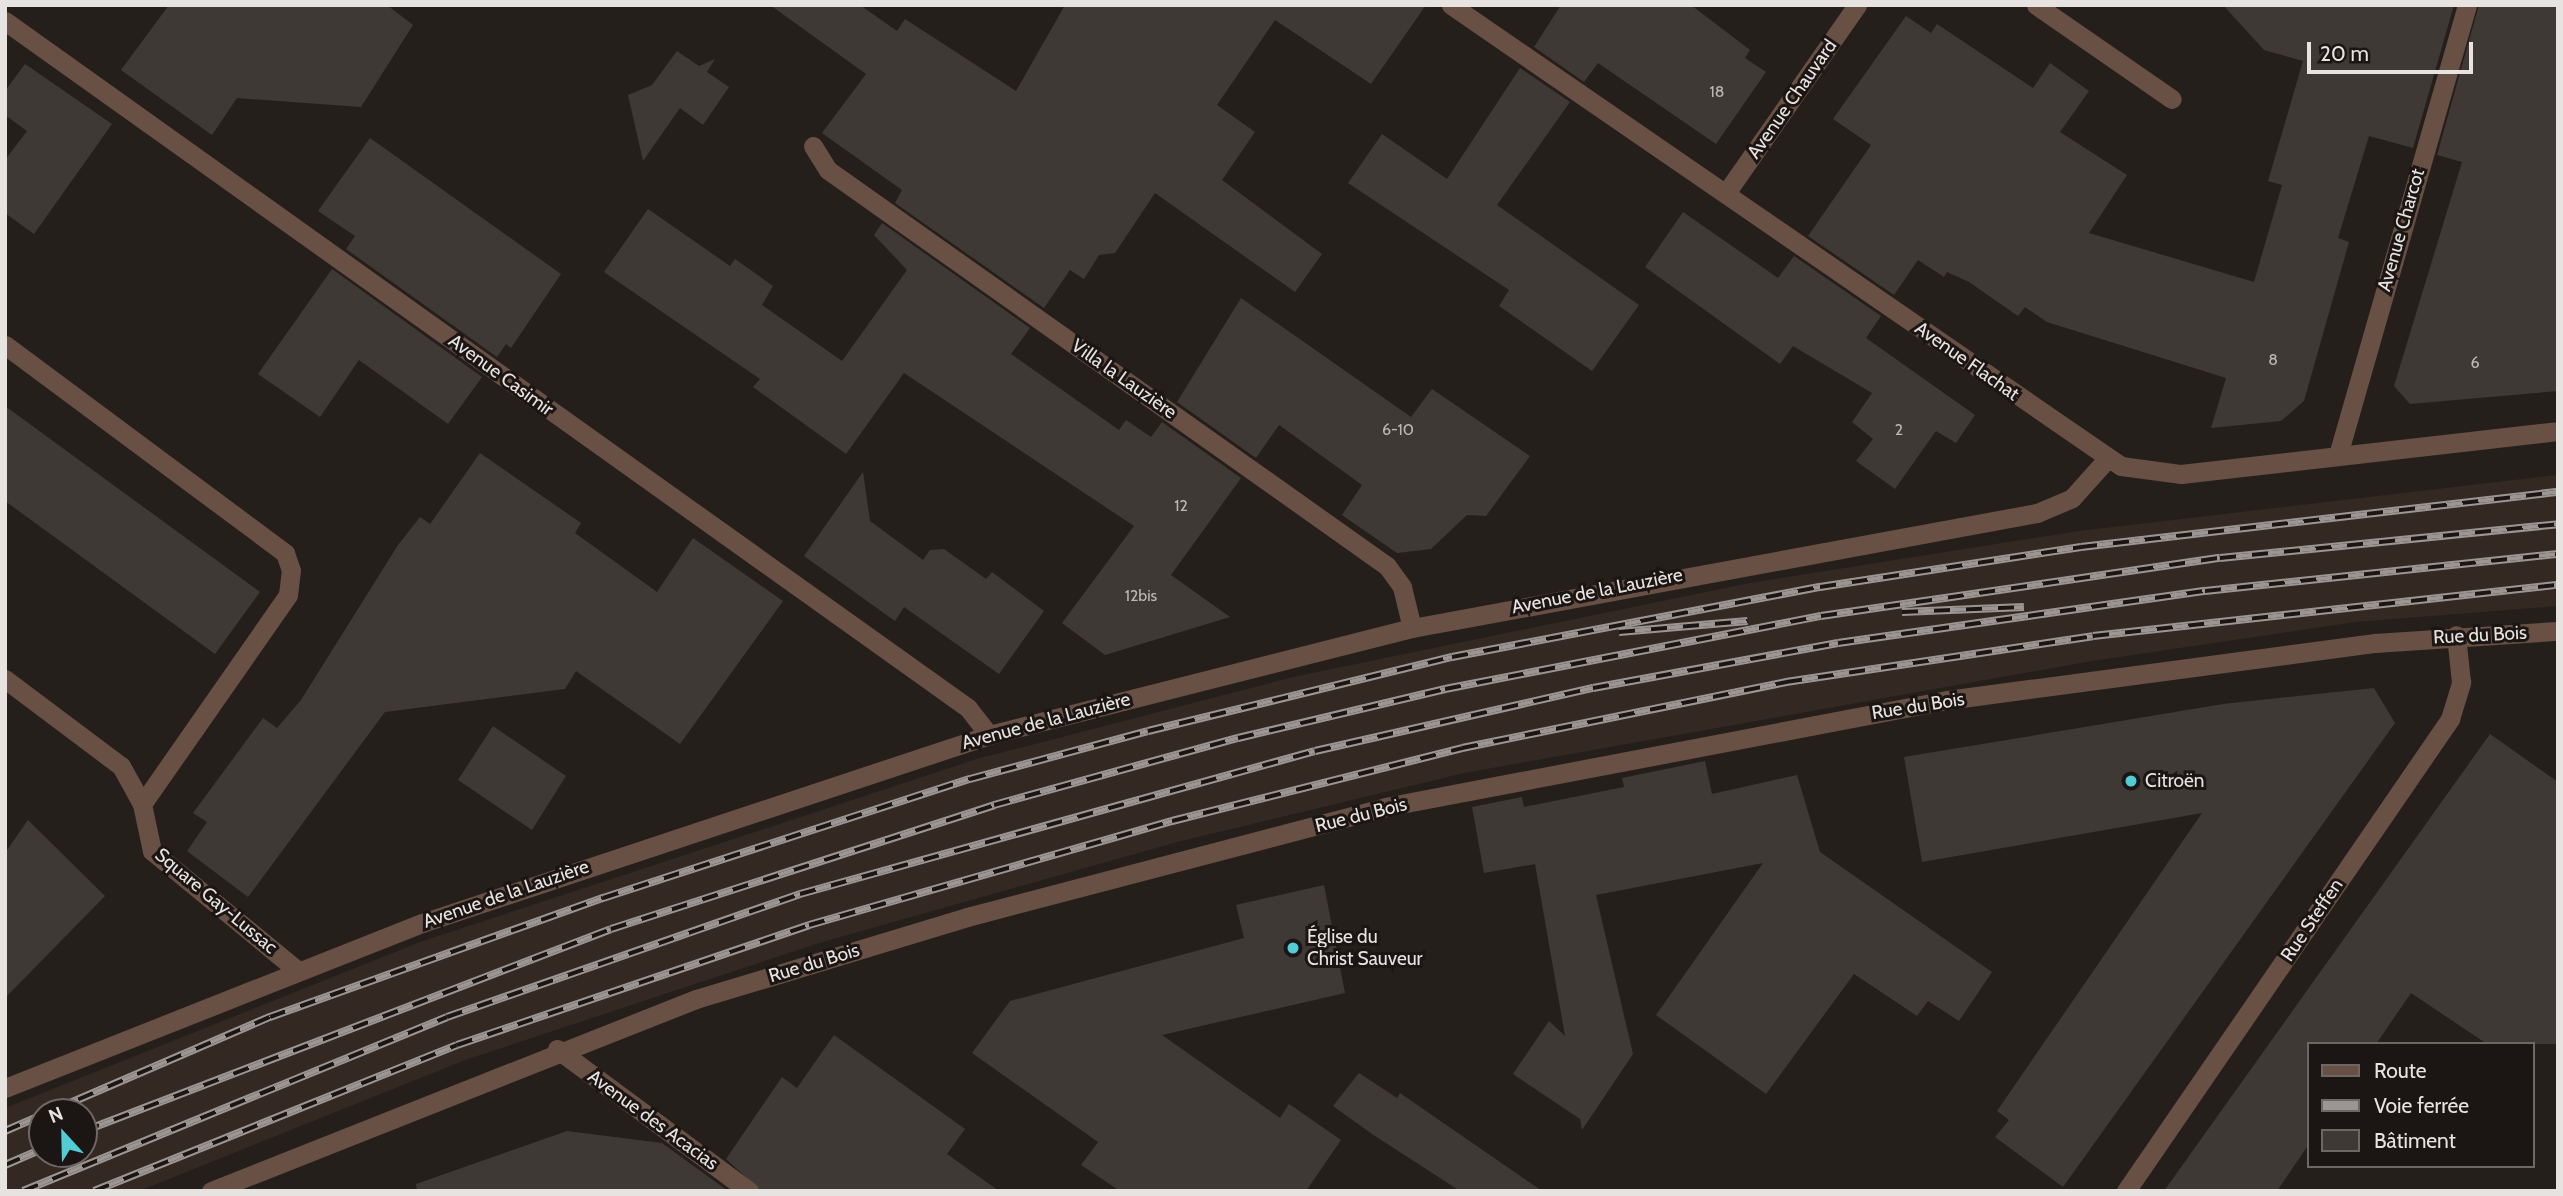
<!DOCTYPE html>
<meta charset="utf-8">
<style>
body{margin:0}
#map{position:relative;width:2563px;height:1196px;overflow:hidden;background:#251f1c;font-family:Cabin,sans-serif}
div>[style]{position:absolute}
.built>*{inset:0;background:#342823}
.building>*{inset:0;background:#3f3936}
.service>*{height:19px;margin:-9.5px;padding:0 9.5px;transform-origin:9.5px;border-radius:9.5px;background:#695045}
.minor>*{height:19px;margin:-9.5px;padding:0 9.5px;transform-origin:9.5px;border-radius:9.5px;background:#695045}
.rail>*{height:8px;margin-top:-4px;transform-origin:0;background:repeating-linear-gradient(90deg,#1b1613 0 16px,#9b9693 0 32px);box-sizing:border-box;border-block:2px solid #9b9693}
.dots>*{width:19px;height:19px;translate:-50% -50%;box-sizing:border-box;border:4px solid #1b1613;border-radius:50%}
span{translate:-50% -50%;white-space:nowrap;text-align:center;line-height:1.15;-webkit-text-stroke:6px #1b1613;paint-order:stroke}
.number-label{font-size:16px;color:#bdb8b6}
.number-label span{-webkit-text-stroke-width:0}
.street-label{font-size:19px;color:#e7e3e1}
.poi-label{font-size:19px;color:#e7e3e1}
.left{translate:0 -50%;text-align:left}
.frame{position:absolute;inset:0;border:7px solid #e7e3e1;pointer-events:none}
.legend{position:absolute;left:2307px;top:1042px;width:228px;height:126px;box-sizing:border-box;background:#1b1613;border:2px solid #6d6865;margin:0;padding:9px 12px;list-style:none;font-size:21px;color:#e7e3e1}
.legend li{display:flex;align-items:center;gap:14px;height:35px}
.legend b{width:35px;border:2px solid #6d6865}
.north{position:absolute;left:28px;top:1098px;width:70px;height:70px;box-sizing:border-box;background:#1b1613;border:2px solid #6d6865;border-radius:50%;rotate:338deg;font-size:19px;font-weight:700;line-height:28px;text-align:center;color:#e7e3e1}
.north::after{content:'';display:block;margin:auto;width:24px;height:32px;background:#52ccd5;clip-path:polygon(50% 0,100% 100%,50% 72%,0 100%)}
.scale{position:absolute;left:2307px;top:42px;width:166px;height:32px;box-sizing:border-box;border:4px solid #e7e3e1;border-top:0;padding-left:9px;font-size:21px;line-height:24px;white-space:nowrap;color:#e7e3e1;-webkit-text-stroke:5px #1b1613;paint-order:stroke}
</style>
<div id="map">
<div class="built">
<div style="clip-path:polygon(evenodd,2558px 475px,2558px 606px,2355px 622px,2092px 661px,1464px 773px,1177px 842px,819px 943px,465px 1060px,139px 1191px,5px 1191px,5px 1108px,423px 941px,977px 759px,1293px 677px,1750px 583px,2079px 531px,2558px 475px,42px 1112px,84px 1112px,84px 1154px,42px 1154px,42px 1112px)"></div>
</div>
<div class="building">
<div style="clip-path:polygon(169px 5px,387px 5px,413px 25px,361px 107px,237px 98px,212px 135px,121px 70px)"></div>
<div style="clip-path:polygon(770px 5px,860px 5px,897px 31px,905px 19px,1016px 91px,1065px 5px,1426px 5px,1371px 84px,1275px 20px,1217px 105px,1255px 132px,1222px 180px,1322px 254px,1295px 292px,1155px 193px,1115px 253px,1099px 255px,1084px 279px,1070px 270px,1044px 308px,895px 203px,902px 190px,822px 133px,866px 74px)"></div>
<div style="clip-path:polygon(1561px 5px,1691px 5px,1750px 50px,1745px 58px,1766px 72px,1716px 144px,1598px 63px,1584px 82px,1534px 47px)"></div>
<div style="clip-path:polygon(2223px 5px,2454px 5px,2413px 148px,2369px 136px,2338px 238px,2349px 242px,2304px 401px,2281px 421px,2211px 428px,2226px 378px,2047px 322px,2025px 307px,2018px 316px,1969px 282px,1947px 272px,1944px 277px,1918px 260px,1894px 295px,1808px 236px,1871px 145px,1833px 119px,1906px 16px,1931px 33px,1937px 24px,2033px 88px,2050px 63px,2089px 91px,2060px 132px,2127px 175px,2089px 233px,2254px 282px,2282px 185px,2268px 181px,2303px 61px,2264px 50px)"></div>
<div style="clip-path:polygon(2479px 5px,2558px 5px,2558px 391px,2410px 404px,2394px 386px,2462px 162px,2437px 155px)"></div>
<div style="clip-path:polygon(677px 51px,699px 66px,715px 59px,707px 72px,729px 87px,703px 125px,680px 108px,643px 161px,628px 95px,652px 85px)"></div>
<div style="clip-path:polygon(25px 64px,112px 124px,34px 234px,5px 213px,5px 160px,27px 131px,5px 115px,5px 91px)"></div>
<div style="clip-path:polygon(1520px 68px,1570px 102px,1497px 205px,1639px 305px,1592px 371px,1499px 306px,1509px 290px,1348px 183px,1382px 134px,1447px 179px)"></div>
<div style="clip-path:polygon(370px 138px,561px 274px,511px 348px,506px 344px,497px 357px,346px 249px,355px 236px,318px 211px)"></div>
<div style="clip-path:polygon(648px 209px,730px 266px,735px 259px,773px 286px,762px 305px,842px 361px,907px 270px,874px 235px,882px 223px,1030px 328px,1011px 354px,1119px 430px,1126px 420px,1151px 437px,1162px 422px,1241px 478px,1171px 575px,1230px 617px,1105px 655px,1062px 623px,1134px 526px,904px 373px,846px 454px,753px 387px,760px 379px,604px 272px)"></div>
<div style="clip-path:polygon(1683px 212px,1778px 278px,1794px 256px,1881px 316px,1866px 338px,1975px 415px,1956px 443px,1936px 431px,1895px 489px,1856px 461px,1873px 439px,1852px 422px,1872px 393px,1793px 346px,1780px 364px,1645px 267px)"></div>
<div style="clip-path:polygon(332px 269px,482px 377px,448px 424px,359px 360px,320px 417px,258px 374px)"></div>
<div style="clip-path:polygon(1241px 298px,1411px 417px,1432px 389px,1530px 456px,1486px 516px,1467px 515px,1431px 549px,1397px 553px,1342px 515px,1362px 485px,1279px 425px,1256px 458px,1177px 402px)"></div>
<div style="clip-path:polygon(5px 406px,260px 592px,215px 654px,5px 501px)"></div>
<div style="clip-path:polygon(480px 453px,581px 523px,575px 533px,657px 592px,693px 538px,783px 601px,680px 744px,576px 671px,565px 689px,385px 712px,248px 897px,187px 851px,207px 822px,193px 813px,263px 718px,277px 728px,301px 700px,398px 545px,420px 517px,430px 524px)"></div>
<div style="clip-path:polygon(863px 472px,870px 521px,923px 560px,930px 550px,944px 549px,986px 579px,992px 572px,1044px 611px,999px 674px,904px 607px,895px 621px,804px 556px)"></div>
<div style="clip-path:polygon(2374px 688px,2395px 723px,2063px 1187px,1995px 1137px,2009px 1120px,1997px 1111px,2202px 813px,1922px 862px,1904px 757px,2223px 704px)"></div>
<div style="clip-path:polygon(493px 726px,566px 776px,532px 830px,458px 780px)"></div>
<div style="clip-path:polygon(2490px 734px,2558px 782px,2558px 1044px,2487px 1044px,2411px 993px,2376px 1044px,2309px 1044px,2309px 1144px,2277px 1191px,2164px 1191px)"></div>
<div style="clip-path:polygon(1705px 761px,1712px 794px,1797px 775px,1820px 852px,1992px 972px,1959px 1021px,1928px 1001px,1917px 1016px,1854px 974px,1766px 1094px,1656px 1015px,1763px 863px,1596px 895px,1633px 1054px,1582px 1130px,1580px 1119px,1513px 1074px,1549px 1021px,1565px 1036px,1535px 864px,1484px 873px,1472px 807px,1522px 797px,1524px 807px,1624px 787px,1622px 778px)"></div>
<div style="clip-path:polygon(28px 820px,105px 896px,5px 998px,5px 853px)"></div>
<div style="clip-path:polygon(1324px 885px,1345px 993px,1162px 1035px,1280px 1118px,1289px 1104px,1341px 1140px,1306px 1191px,1120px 1191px,1081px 1165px,1098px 1142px,972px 1053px,1010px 1001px,1244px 938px,1236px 905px)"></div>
<div style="clip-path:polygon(834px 1035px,965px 1129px,947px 1154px,999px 1191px,761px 1191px,726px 1159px,782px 1077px,797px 1088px)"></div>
<div style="clip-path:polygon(1359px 1073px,1397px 1098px,1400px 1093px,1542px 1191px,1460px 1191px,1372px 1134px,1333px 1106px)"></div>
<div style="clip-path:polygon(567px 1131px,662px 1143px,728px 1191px,417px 1191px,416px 1184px)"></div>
</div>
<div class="service">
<div style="left:5px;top:345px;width:349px;rotate:36.6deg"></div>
<div style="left:285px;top:553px;width:18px;rotate:71deg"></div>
<div style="left:291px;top:570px;width:25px;rotate:97deg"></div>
<div style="left:288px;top:595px;width:255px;rotate:124.9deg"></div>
<div style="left:5px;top:679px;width:145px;rotate:36.9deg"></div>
<div style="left:121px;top:766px;width:43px;rotate:61.1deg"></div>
<div style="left:142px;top:804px;width:48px;rotate:78deg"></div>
<div style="left:152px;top:851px;width:188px;rotate:39.4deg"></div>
</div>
<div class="minor">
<div style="left:1451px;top:5px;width:813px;rotate:34.53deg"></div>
<div style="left:2121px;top:466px;width:61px;rotate:7.6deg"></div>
<div style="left:2181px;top:474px;width:379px;rotate:-6.5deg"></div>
<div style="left:2036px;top:5px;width:165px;rotate:34.7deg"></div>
<div style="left:5px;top:21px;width:1183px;rotate:35.5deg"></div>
<div style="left:968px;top:708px;width:34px;rotate:52deg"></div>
<div style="left:813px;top:146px;width:28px;rotate:58deg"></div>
<div style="left:828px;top:170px;width:685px;rotate:35.31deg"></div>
<div style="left:1387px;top:566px;width:26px;rotate:54deg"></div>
<div style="left:1402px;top:587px;width:42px;rotate:76.3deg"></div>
<div style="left:1726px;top:193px;width:229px;rotate:-55.1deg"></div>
<div style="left:2338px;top:455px;width:468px;rotate:-74deg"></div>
<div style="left:557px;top:1049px;width:239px;rotate:36.5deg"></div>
<div style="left:5px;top:1088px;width:448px;rotate:-21.6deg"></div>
<div style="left:422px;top:923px;width:597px;rotate:-18.34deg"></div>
<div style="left:989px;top:735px;width:436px;rotate:-14.2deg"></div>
<div style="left:1412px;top:628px;width:635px;rotate:-10.43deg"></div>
<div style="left:2037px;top:513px;width:38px;rotate:-23deg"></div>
<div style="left:2072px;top:498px;width:52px;rotate:-48.1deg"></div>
<div style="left:211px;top:1191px;width:522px;rotate:-21.6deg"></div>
<div style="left:696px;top:999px;width:283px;rotate:-16.8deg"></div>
<div style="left:967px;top:917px;width:432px;rotate:-14.7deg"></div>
<div style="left:1385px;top:807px;width:572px;rotate:-10.78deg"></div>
<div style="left:1947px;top:700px;width:432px;rotate:-7.6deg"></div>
<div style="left:2375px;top:643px;width:183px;rotate:-3.8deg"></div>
<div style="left:2126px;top:1191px;width:573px;rotate:-55.53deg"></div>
<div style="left:2450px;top:719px;width:39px;rotate:-73deg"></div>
<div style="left:2461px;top:682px;width:47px;rotate:-96.1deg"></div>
</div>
<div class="rail">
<div style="left:1902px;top:612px;width:122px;rotate:-2.3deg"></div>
<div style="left:1619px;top:632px;width:129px;rotate:-4.9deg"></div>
<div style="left:49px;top:1112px;width:241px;rotate:-23.3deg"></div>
<div style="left:270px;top:1017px;width:354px;rotate:-19.7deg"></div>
<div style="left:603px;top:898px;width:386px;rotate:-18deg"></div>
<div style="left:970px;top:779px;width:184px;rotate:-15.1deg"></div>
<div style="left:1148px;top:731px;width:313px;rotate:-13.7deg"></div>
<div style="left:1452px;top:657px;width:375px;rotate:-10.8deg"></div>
<div style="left:1820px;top:587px;width:264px;rotate:-8.7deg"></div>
<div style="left:2081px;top:547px;width:480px;rotate:-6.6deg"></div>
<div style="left:5px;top:1131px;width:40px;rotate:-23.4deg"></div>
<div style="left:84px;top:1131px;width:564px;rotate:-20.97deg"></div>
<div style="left:611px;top:929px;width:403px;rotate:-17.9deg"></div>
<div style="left:994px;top:805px;width:253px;rotate:-15.4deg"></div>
<div style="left:1238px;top:738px;width:213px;rotate:-13.3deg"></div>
<div style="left:1445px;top:689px;width:383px;rotate:-11deg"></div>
<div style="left:1821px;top:616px;width:403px;rotate:-8.3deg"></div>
<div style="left:2220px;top:558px;width:340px;rotate:-5.7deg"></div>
<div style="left:5px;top:1165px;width:40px;rotate:-23.4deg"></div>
<div style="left:23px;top:1191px;width:458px;rotate:-22.3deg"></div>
<div style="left:447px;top:1017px;width:374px;rotate:-19.2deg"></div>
<div style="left:800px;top:894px;width:534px;rotate:-15.52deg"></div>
<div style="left:1315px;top:751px;width:285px;rotate:-12.8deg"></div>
<div style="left:1593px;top:688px;width:249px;rotate:-10.4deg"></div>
<div style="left:1838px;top:643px;width:371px;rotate:-8.1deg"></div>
<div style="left:2205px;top:591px;width:355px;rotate:-6deg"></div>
<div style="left:94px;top:1191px;width:391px;rotate:-21.9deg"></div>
<div style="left:457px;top:1045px;width:372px;rotate:-18.8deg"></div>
<div style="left:809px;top:925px;width:378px;rotate:-16deg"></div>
<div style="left:1172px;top:821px;width:299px;rotate:-14.1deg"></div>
<div style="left:1462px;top:748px;width:331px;rotate:-11.5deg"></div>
<div style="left:1786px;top:682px;width:310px;rotate:-8.5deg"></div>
<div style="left:2093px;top:636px;width:468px;rotate:-6.3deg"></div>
</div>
<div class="dots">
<div style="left:2131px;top:781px;background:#52ccd5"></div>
<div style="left:1293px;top:948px;background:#52ccd5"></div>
</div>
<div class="number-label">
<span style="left:1717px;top:92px">18</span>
<span style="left:2273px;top:360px">8</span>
<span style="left:2475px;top:363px">6</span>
<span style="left:1398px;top:430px">6-10</span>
<span style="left:1899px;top:430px">2</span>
<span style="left:1181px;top:506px">12</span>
<span style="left:1141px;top:596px">12bis</span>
</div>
<div class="street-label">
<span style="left:1792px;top:99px;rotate:-55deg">Avenue Chauvard</span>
<span style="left:2401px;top:230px;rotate:-74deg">Avenue Charcot</span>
<span style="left:1967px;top:361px;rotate:35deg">Avenue Flachat</span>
<span style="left:501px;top:375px;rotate:36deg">Avenue Casimir</span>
<span style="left:1124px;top:379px;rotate:35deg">Villa la Lauzière</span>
<span style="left:1597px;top:591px;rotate:-11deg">Avenue de la Lauzière</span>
<span style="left:2480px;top:635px;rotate:-3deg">Rue du Bois</span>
<span style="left:1918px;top:706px;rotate:-9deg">Rue du Bois</span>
<span style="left:1046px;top:721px;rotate:-15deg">Avenue de la Lauzière</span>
<span style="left:1361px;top:815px;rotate:-14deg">Rue du Bois</span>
<span style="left:506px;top:894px;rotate:-19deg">Avenue de la Lauzière</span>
<span style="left:216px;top:901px;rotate:40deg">Square Gay-Lussac</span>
<span style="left:2312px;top:920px;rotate:-56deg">Rue Steffen</span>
<span style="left:814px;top:963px;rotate:-17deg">Rue du Bois</span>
<span style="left:653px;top:1120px;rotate:36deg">Avenue des Acacias</span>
</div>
<div class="poi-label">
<span class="left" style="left:2145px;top:781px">Citroën</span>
<span class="left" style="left:1307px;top:948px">Église du<br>Christ Sauveur</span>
</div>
<div class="frame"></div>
<ul class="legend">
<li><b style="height:9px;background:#695045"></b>Route</li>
<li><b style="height:9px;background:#9b9693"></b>Voie ferrée</li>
<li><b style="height:19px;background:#3f3936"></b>Bâtiment</li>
</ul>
<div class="north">N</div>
<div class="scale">20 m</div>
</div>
